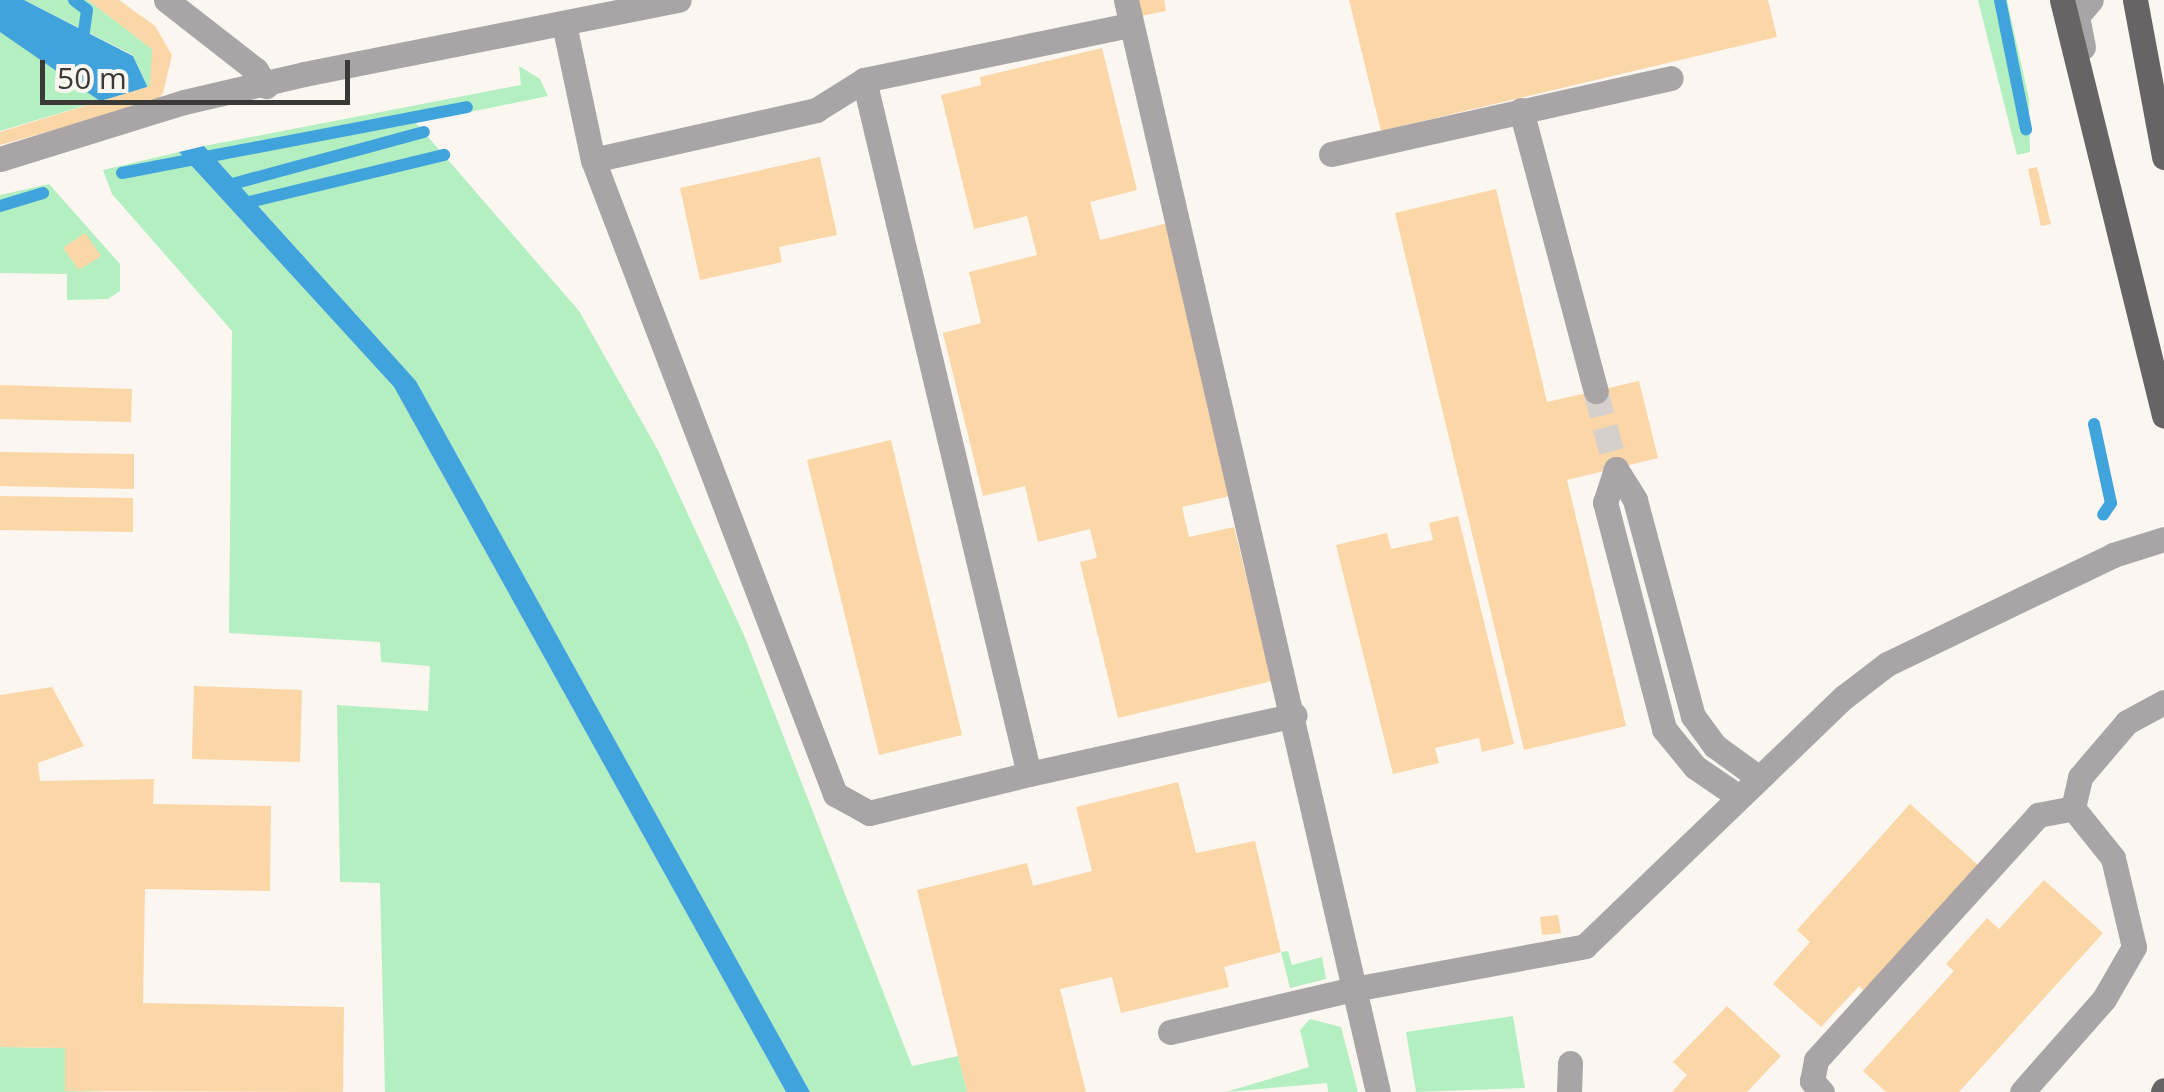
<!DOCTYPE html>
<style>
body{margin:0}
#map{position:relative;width:2164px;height:1092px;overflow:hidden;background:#fbf6f0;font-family:"Open Sans",sans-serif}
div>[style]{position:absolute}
.green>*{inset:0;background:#b4efc1}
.water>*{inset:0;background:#41a3db}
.stream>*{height:12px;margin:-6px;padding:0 6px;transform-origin:6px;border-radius:6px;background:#41a3db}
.building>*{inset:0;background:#fbd6a7}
.minor-tunnel>*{height:25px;margin-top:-12.5px;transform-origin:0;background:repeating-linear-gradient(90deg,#d5d0cb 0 25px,transparent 0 37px)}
.minor>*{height:25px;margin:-12.5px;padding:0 12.5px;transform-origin:12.5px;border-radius:12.5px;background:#a9a5a7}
.major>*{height:25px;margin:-12.5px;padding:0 12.5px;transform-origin:12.5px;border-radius:12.5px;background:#686365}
span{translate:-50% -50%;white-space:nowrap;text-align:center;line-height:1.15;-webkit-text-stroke:8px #fbf6f0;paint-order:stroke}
.scale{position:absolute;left:40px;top:60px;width:310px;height:45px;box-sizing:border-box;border:5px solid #3b3937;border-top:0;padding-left:12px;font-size:30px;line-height:35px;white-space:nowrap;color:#3b3937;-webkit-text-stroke:8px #fbf6f0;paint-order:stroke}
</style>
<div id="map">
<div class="green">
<div style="clip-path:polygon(24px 0,88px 0,152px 49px,153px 82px,148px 88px,133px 55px)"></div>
<div style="clip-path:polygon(1978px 0,2007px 0,2029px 99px,2030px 152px,2017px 155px)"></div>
<div style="clip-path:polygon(0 32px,29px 48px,100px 101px,0 131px)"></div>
<div style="clip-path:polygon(519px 66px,540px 79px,548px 96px,416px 123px,579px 311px,659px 452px,744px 635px,912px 1066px,958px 1056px,967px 1092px,810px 1092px,416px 381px,204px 146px,521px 85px)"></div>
<div style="clip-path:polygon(179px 152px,394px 387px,786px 1092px,385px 1092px,380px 883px,340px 882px,337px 705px,428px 711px,430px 666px,381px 662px,380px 642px,229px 633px,232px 331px,112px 194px,103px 170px)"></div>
<div style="clip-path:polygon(49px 184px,120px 264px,120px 291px,108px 299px,67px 300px,67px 274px,0 273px,0 195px)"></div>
<div style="clip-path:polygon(1288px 951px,1292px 965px,1322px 957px,1326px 979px,1290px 988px,1281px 952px)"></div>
<div style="clip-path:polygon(1513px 1016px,1525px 1088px,1416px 1092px,1406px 1032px)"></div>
<div style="clip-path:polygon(1310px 1019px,1341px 1027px,1358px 1092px,1328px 1092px,1327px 1083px,1226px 1092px,1309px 1067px,1300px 1030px)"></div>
<div style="clip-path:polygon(0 1047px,65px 1048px,65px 1091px,113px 1092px,0 1092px)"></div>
</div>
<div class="water">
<div style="clip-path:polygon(0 0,24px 0,133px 56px,148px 88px,100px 101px,0 32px)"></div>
<div style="clip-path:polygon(204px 146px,416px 381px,810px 1092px,786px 1092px,394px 387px,179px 152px)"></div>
</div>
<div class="stream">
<div style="left:74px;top:0;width:16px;rotate:38deg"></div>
<div style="left:87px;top:10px;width:35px;rotate:98deg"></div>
<div style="left:2000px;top:0;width:132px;rotate:78.6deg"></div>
<div style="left:122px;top:173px;width:351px;rotate:-10.8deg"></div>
<div style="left:225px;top:186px;width:206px;rotate:-15.2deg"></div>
<div style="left:241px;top:204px;width:209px;rotate:-13.6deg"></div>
<div style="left:0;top:206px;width:45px;rotate:-16.8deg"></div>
<div style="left:2094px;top:424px;width:81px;rotate:77.9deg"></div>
<div style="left:2111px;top:503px;width:14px;rotate:124deg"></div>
</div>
<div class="building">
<div style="clip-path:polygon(88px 0,119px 0,155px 26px,172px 55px,163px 93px,157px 101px,0 145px,0 132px,150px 86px,152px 49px)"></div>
<div style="clip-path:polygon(1133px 0,1164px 0,1166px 11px,1136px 17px)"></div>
<div style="clip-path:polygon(1349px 0,1768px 0,1777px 37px,1381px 131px)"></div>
<div style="clip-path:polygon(1102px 48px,1137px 190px,1090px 202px,1100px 240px,1172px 222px,1239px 494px,1182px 507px,1189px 537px,1234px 527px,1272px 681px,1118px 718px,1080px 562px,1097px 558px,1090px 529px,1038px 542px,1025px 486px,983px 496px,943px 333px,981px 323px,969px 272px,1037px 255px,1027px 216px,974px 229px,941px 95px,981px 85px,980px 77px)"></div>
<div style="clip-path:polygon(820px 157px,837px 235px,779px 247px,782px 262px,700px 280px,680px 188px)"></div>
<div style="clip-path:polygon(2037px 167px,2051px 224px,2041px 226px,2028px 169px)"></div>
<div style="clip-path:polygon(1496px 189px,1547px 402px,1639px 381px,1658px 458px,1567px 480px,1626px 726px,1524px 750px,1395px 213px)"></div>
<div style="clip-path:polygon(85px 233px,101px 256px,79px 270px,63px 248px)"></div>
<div style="clip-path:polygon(0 385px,132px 389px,131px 422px,0 419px)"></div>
<div style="clip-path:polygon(891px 440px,962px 735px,879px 755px,807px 460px)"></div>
<div style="clip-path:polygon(0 452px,134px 454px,134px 489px,0 486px)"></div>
<div style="clip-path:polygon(0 496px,133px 498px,133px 532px,0 530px)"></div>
<div style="clip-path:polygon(1458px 516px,1514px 744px,1482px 752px,1479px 738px,1435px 748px,1439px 763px,1393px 774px,1336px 545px,1387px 533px,1391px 549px,1433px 540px,1429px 523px)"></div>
<div style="clip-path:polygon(194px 686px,302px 690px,300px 762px,192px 759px)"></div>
<div style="clip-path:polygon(52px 687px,84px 746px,38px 763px,40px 781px,154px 779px,153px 804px,271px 806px,270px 891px,145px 889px,143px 1003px,344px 1007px,343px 1092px,65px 1091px,65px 1048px,0 1047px,0 695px)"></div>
<div style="clip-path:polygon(1178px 782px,1196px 853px,1255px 841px,1281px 952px,1224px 967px,1229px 987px,1121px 1013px,1112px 977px,1060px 989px,1086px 1092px,967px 1092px,917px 890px,1027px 863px,1033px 886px,1092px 871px,1076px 807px)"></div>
<div style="clip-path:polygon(1910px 804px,1978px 865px,1864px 991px,1859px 986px,1821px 1027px,1773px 984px,1810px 942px,1797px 930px)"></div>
<div style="clip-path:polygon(2044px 880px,2103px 933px,1959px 1092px,1886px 1092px,1863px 1071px,1954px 971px,1946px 964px,1987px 918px,1999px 929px)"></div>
<div style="clip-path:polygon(1558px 915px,1561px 933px,1542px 935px,1540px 917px)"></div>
<div style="clip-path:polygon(1727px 1006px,1781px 1056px,1747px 1092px,1672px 1092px,1687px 1075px,1673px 1062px)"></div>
</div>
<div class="minor-tunnel">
<div style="left:1596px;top:391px;width:81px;rotate:75.6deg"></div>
</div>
<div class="minor">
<div style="left:166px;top:0;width:114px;rotate:37.9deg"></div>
<div style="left:256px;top:70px;width:19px;rotate:58deg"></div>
<div style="left:1126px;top:0;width:1121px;rotate:77.01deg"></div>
<div style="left:564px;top:24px;width:139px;rotate:78deg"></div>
<div style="left:593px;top:160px;width:679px;rotate:69.11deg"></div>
<div style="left:835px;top:794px;width:39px;rotate:29deg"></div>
<div style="left:869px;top:813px;width:165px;rotate:-13.7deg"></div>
<div style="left:2083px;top:47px;width:32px;rotate:-101deg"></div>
<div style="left:2077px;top:16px;width:21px;rotate:-49deg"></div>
<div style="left:864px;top:80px;width:713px;rotate:76.63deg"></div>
<div style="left:1029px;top:774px;width:272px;rotate:-12.5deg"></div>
<div style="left:1521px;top:110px;width:291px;rotate:75.1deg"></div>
<div style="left:1331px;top:154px;width:348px;rotate:-12.6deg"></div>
<div style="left:0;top:159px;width:193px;rotate:-17.2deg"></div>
<div style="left:184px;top:102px;width:123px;rotate:-13.1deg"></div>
<div style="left:304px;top:74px;width:382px;rotate:-11.2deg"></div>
<div style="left:593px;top:160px;width:229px;rotate:-12.6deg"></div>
<div style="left:816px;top:110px;width:57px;rotate:-32deg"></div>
<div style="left:864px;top:80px;width:271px;rotate:-11.7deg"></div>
<div style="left:1616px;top:469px;width:35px;rotate:108deg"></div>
<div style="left:1605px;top:502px;width:235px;rotate:75.4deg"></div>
<div style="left:1664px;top:729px;width:49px;rotate:50.8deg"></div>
<div style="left:1695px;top:767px;width:53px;rotate:34.3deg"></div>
<div style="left:1616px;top:469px;width:36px;rotate:58deg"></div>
<div style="left:1635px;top:500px;width:224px;rotate:75deg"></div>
<div style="left:1693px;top:716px;width:37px;rotate:54deg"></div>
<div style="left:1715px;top:746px;width:54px;rotate:36deg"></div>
<div style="left:1170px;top:1032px;width:189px;rotate:-13.2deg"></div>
<div style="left:1354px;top:989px;width:235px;rotate:-10.5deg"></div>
<div style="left:1585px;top:946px;width:359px;rotate:-43.9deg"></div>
<div style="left:1844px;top:697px;width:54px;rotate:-37.5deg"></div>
<div style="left:1887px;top:664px;width:251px;rotate:-25.7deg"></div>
<div style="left:2113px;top:555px;width:53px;rotate:-17.4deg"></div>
<div style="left:1569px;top:1092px;width:29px;rotate:-88deg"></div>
<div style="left:1822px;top:1092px;width:15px;rotate:-132deg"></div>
<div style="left:1812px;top:1081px;width:21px;rotate:-79deg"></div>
<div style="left:1816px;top:1060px;width:331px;rotate:-47.8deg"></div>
<div style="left:2038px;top:815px;width:36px;rotate:-11deg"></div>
<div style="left:2022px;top:1092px;width:124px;rotate:-48.6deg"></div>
<div style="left:2104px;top:999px;width:60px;rotate:-60deg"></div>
<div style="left:2134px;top:947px;width:91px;rotate:-103.3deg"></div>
<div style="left:2113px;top:858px;width:64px;rotate:-128.7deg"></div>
<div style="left:2073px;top:808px;width:32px;rotate:-77deg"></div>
<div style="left:2080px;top:777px;width:72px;rotate:-49.5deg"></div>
<div style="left:2127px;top:722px;width:42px;rotate:-28.4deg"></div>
</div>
<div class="major">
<div style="left:2062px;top:0;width:428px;rotate:76.2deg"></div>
<div style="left:2135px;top:0;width:160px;rotate:79.5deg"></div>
<div style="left:2163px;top:1092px;width:2px;rotate:-63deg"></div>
</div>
<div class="scale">50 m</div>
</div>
